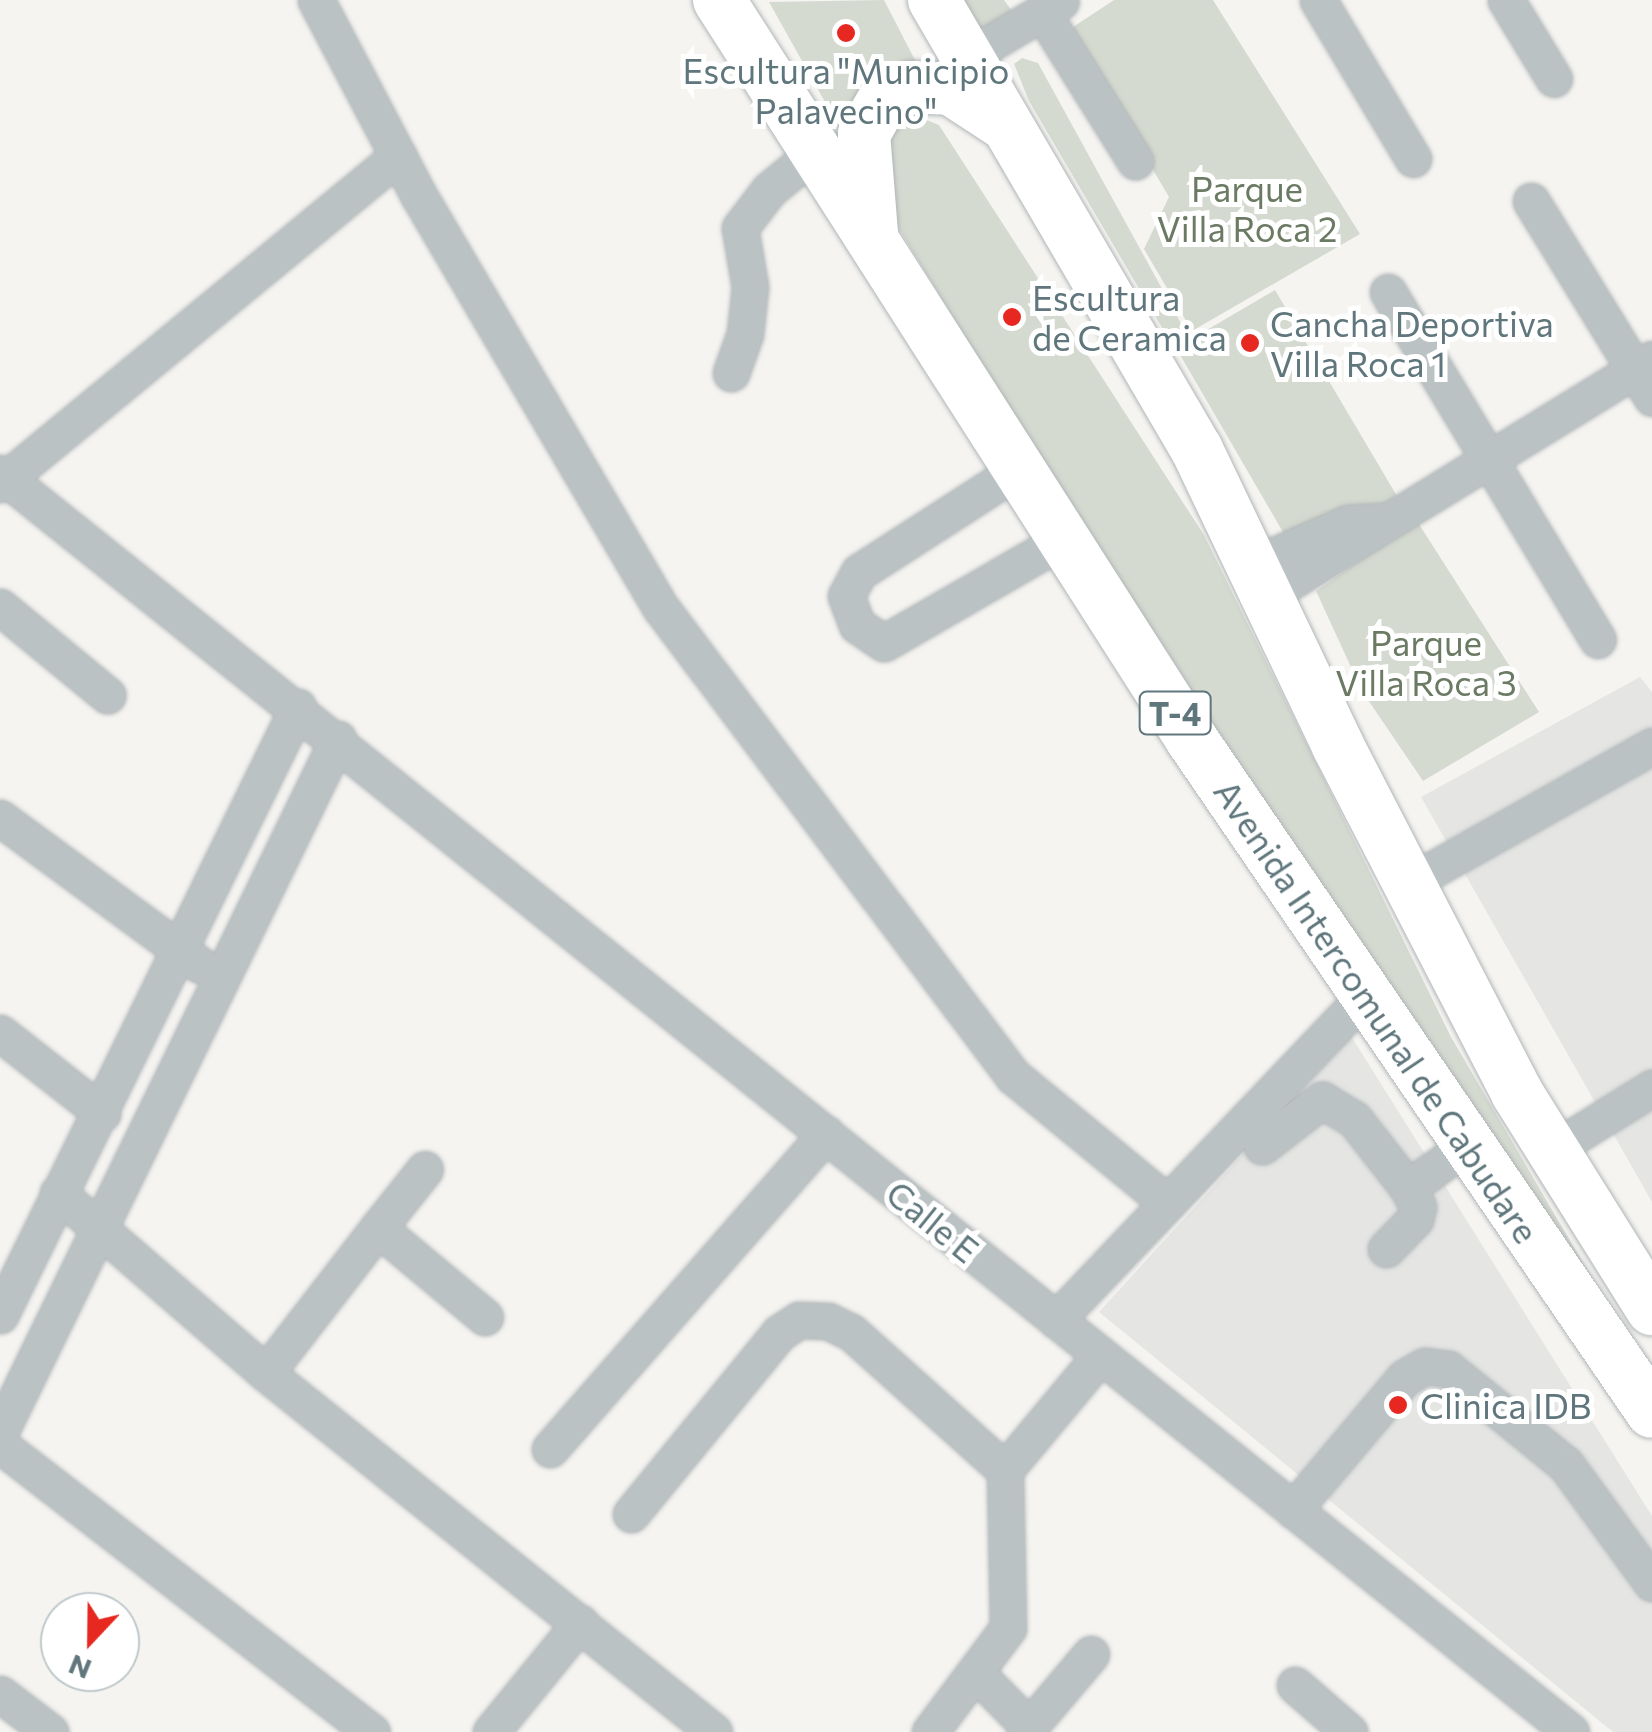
<!DOCTYPE html>
<style>
body{margin:0}
#map{position:relative;width:1652px;height:1732px;overflow:hidden;background:#f5f4f1;font-family:Commissioner,sans-serif}
div>[style]{position:absolute}
.built>*{inset:0;background:#e5e6e4}
.green>*{inset:0;background:#d5dad0}
.roads{filter:drop-shadow(0 0 2px #b1b6b8) drop-shadow(0 0 2px #b1b6b8)}
.minor>*{height:35px;margin:-17.5px;padding:0 17.5px;transform-origin:17.5px;border-radius:17.5px;background:#bbc2c4}
.highway>*{height:52px;margin:-26px;padding:0 26px;transform-origin:26px;border-radius:26px;background:#fff}
.dots>*{width:28px;height:28px;translate:-50% -50%;box-sizing:border-box;border:5px solid #fff;border-radius:50%}
span{translate:-50% -50%;white-space:nowrap;text-align:center;line-height:1.15;-webkit-text-stroke:10px #fff;paint-order:stroke}
.shield-label span{padding:2px 8px;background:#fff;border:2px solid;border-radius:8px;-webkit-text-stroke-width:0}
.shield-label{font-size:32px;color:#5f767c;font-weight:700}
.poi-label{font-size:35px;color:#5f767c}
.left{translate:0 -50%;text-align:left}
.park-label{font-size:35px;color:#6b7a62}
.street-label{font-size:35px;color:#5f767c}
.north{position:absolute;left:40px;top:1592px;width:100px;height:100px;box-sizing:border-box;background:#fff;border:2px solid #bfc8cb;border-radius:50%;rotate:202deg;font-size:28px;font-weight:700;line-height:40px;text-align:center;color:#5f767c}
.north::after{content:'';display:block;margin:auto;width:35px;height:45px;background:#e62820;clip-path:polygon(50% 0,100% 100%,50% 72%,0 100%)}
</style>
<div id="map">
<div class="built">
<div style="clip-path:polygon(1640px 677px,1652px 692px,1652px 1202px,1421px 797px)"></div>
<div style="clip-path:polygon(1351px 1036px,1652px 1516px,1652px 1732px,1613px 1732px,1099px 1312px)"></div>
</div>
<div class="green">
<div style="clip-path:polygon(884px 0,917px 64px,880px 72px,839px 127px,769px 2px)"></div>
<div style="clip-path:polygon(956px 0,1004px 0,1012px 11px,976px 33px)"></div>
<div style="clip-path:polygon(1114px 0,1213px 0,1360px 234px,1192px 331px,1144px 249px,1169px 197px,1070px 29px)"></div>
<div style="clip-path:polygon(1022px 58px,1038px 63px,1183px 327px,1168px 338px,1029px 101px,1014px 64px)"></div>
<div style="clip-path:polygon(909px 113px,939px 125px,1204px 535px,1451px 1037px,1652px 1381px,1075px 516px,891px 216px,880px 134px)"></div>
<div style="clip-path:polygon(1275px 290px,1397px 496px,1298px 558px,1176px 348px)"></div>
<div style="clip-path:polygon(1417px 521px,1539px 712px,1423px 781px,1362px 691px,1316px 591px)"></div>
</div>
<div class="roads">
<div class="minor">
<div style="left:316px;top:0;width:221px;rotate:62.3deg"></div>
<div style="left:419px;top:196px;width:478px;rotate:59.6deg"></div>
<div style="left:661px;top:608px;width:586px;rotate:53.05deg"></div>
<div style="left:1013px;top:1076px;width:195px;rotate:39.4deg"></div>
<div style="left:1318px;top:0;width:185px;rotate:59.1deg"></div>
<div style="left:1506px;top:0;width:92px;rotate:58.7deg"></div>
<div style="left:1042px;top:12px;width:176px;rotate:58deg"></div>
<div style="left:967px;top:57px;width:109px;rotate:-30.8deg"></div>
<div style="left:1531px;top:201px;width:231px;rotate:58.4deg"></div>
<div style="left:1388px;top:292px;width:406px;rotate:58.9deg"></div>
<div style="left:731px;top:373px;width:41px;rotate:-70.3deg"></div>
<div style="left:745px;top:334px;width:47px;rotate:-83.9deg"></div>
<div style="left:750px;top:287px;width:60px;rotate:-99.6deg"></div>
<div style="left:740px;top:228px;width:48px;rotate:-52.7deg"></div>
<div style="left:769px;top:190px;width:58px;rotate:-39.4deg"></div>
<div style="left:1019px;top:469px;width:190px;rotate:147.2deg"></div>
<div style="left:859px;top:572px;width:27px;rotate:118deg"></div>
<div style="left:846px;top:596px;width:31px;rotate:69deg"></div>
<div style="left:857px;top:625px;width:32px;rotate:34deg"></div>
<div style="left:884px;top:643px;width:208px;rotate:-30deg"></div>
<div style="left:0;top:473px;width:2013px;rotate:38.71deg"></div>
<div style="left:0;top:484px;width:516px;rotate:-39.49deg"></div>
<div style="left:1252px;top:565px;width:105px;rotate:-23.6deg"></div>
<div style="left:1348px;top:523px;width:33px;rotate:-3deg"></div>
<div style="left:1267px;top:596px;width:452px;rotate:-31.6deg"></div>
<div style="left:0;top:607px;width:139px;rotate:39.4deg"></div>
<div style="left:0;top:818px;width:248px;rotate:36.3deg"></div>
<div style="left:1409px;top:883px;width:279px;rotate:-29.4deg"></div>
<div style="left:0;top:1033px;width:130px;rotate:38.1deg"></div>
<div style="left:1262px;top:1146px;width:76px;rotate:-37.5deg"></div>
<div style="left:1322px;top:1100px;width:37px;rotate:31deg"></div>
<div style="left:1354px;top:1119px;width:88px;rotate:52deg"></div>
<div style="left:1408px;top:1188px;width:75px;rotate:-35.8deg"></div>
<div style="left:1552px;top:1150px;width:118px;rotate:-31.8deg"></div>
<div style="left:58px;top:1193px;width:275px;rotate:40.9deg"></div>
<div style="left:266px;top:1373px;width:574px;rotate:38.71deg"></div>
<div style="left:378px;top:1228px;width:75px;rotate:-51.5deg"></div>
<div style="left:1386px;top:1249px;width:42px;rotate:-46deg"></div>
<div style="left:1415px;top:1219px;width:12px;rotate:-76deg"></div>
<div style="left:1418px;top:1207px;width:21px;rotate:-118deg"></div>
<div style="left:0;top:1315px;width:677px;rotate:-63.89deg"></div>
<div style="left:1056px;top:1320px;width:450px;rotate:-46.4deg"></div>
<div style="left:266px;top:1373px;width:183px;rotate:-52.3deg"></div>
<div style="left:378px;top:1228px;width:139px;rotate:39.8deg"></div>
<div style="left:0;top:1432px;width:771px;rotate:-64deg"></div>
<div style="left:0;top:1445px;width:470px;rotate:37.7deg"></div>
<div style="left:550px;top:1449px;width:419px;rotate:-48.8deg"></div>
<div style="left:1293px;top:1510px;width:172px;rotate:-49.9deg"></div>
<div style="left:1404px;top:1378px;width:24px;rotate:-30deg"></div>
<div style="left:1425px;top:1366px;width:23px;rotate:7deg"></div>
<div style="left:1448px;top:1369px;width:152px;rotate:39.1deg"></div>
<div style="left:1566px;top:1465px;width:146px;rotate:53.9deg"></div>
<div style="left:631px;top:1514px;width:234px;rotate:-50.7deg"></div>
<div style="left:779px;top:1333px;width:24px;rotate:-33deg"></div>
<div style="left:799px;top:1320px;width:29px;rotate:2deg"></div>
<div style="left:828px;top:1321px;width:25px;rotate:26deg"></div>
<div style="left:851px;top:1332px;width:207px;rotate:41.9deg"></div>
<div style="left:977px;top:1674px;width:74px;rotate:45.5deg"></div>
<div style="left:1295px;top:1685px;width:72px;rotate:41deg"></div>
<div style="left:0;top:1694px;width:63px;rotate:37.2deg"></div>
<div style="left:491px;top:1732px;width:141px;rotate:-50.8deg"></div>
<div style="left:930px;top:1732px;width:130px;rotate:-53.1deg"></div>
<div style="left:1008px;top:1628px;width:158px;rotate:-91.1deg"></div>
<div style="left:1005px;top:1470px;width:148px;rotate:-50.2deg"></div>
<div style="left:1025px;top:1732px;width:102px;rotate:-49.8deg"></div>
</div>
<div class="highway">
<div style="left:719px;top:0;width:878px;rotate:57.41deg"></div>
<div style="left:1192px;top:740px;width:814px;rotate:55.61deg"></div>
<div style="left:934px;top:0;width:521px;rotate:59.7deg"></div>
<div style="left:1197px;top:450px;width:328px;rotate:64.5deg"></div>
<div style="left:1338px;top:746px;width:390px;rotate:62.7deg"></div>
<div style="left:1517px;top:1093px;width:255px;rotate:58deg"></div>
<div style="left:872px;top:233px;width:99px;rotate:-94.6deg"></div>
<div style="left:864px;top:134px;width:40px;rotate:-60.3deg"></div>
<div style="left:884px;top:99px;width:30px;rotate:-23deg"></div>
<div style="left:912px;top:87px;width:39px;rotate:3deg"></div>
<div style="left:951px;top:89px;width:62px;rotate:33.2deg"></div>
</div>
</div>
<div class="dots">
<div style="left:846px;top:33px;background:#e62820"></div>
<div style="left:1012px;top:317px;background:#e62820"></div>
<div style="left:1250px;top:343px;background:#e62820"></div>
<div style="left:1398px;top:1405px;background:#e62820"></div>
</div>
<div class="shield-label">
<span style="left:1175px;top:713px">T-4</span>
</div>
<div class="poi-label">
<span style="left:846px;top:90px">Escultura "Municipio<br>Palavecino"</span>
<span class="left" style="left:1032px;top:317px">Escultura<br>de Ceramica</span>
<span class="left" style="left:1270px;top:343px">Cancha Deportiva<br>Villa Roca 1</span>
<span class="left" style="left:1420px;top:1405px">Clinica IDB</span>
</div>
<div class="park-label">
<span style="left:1247px;top:208px">Parque<br>Villa Roca 2</span>
<span style="left:1426px;top:662px">Parque<br>Villa Roca 3</span>
</div>
<div class="street-label">
<span style="left:1377px;top:1011px;rotate:56deg">Avenida Intercomunal de Cabudare</span>
<span style="left:933px;top:1221px;rotate:39deg">Calle E</span>
</div>
<div class="north">N</div>
</div>
